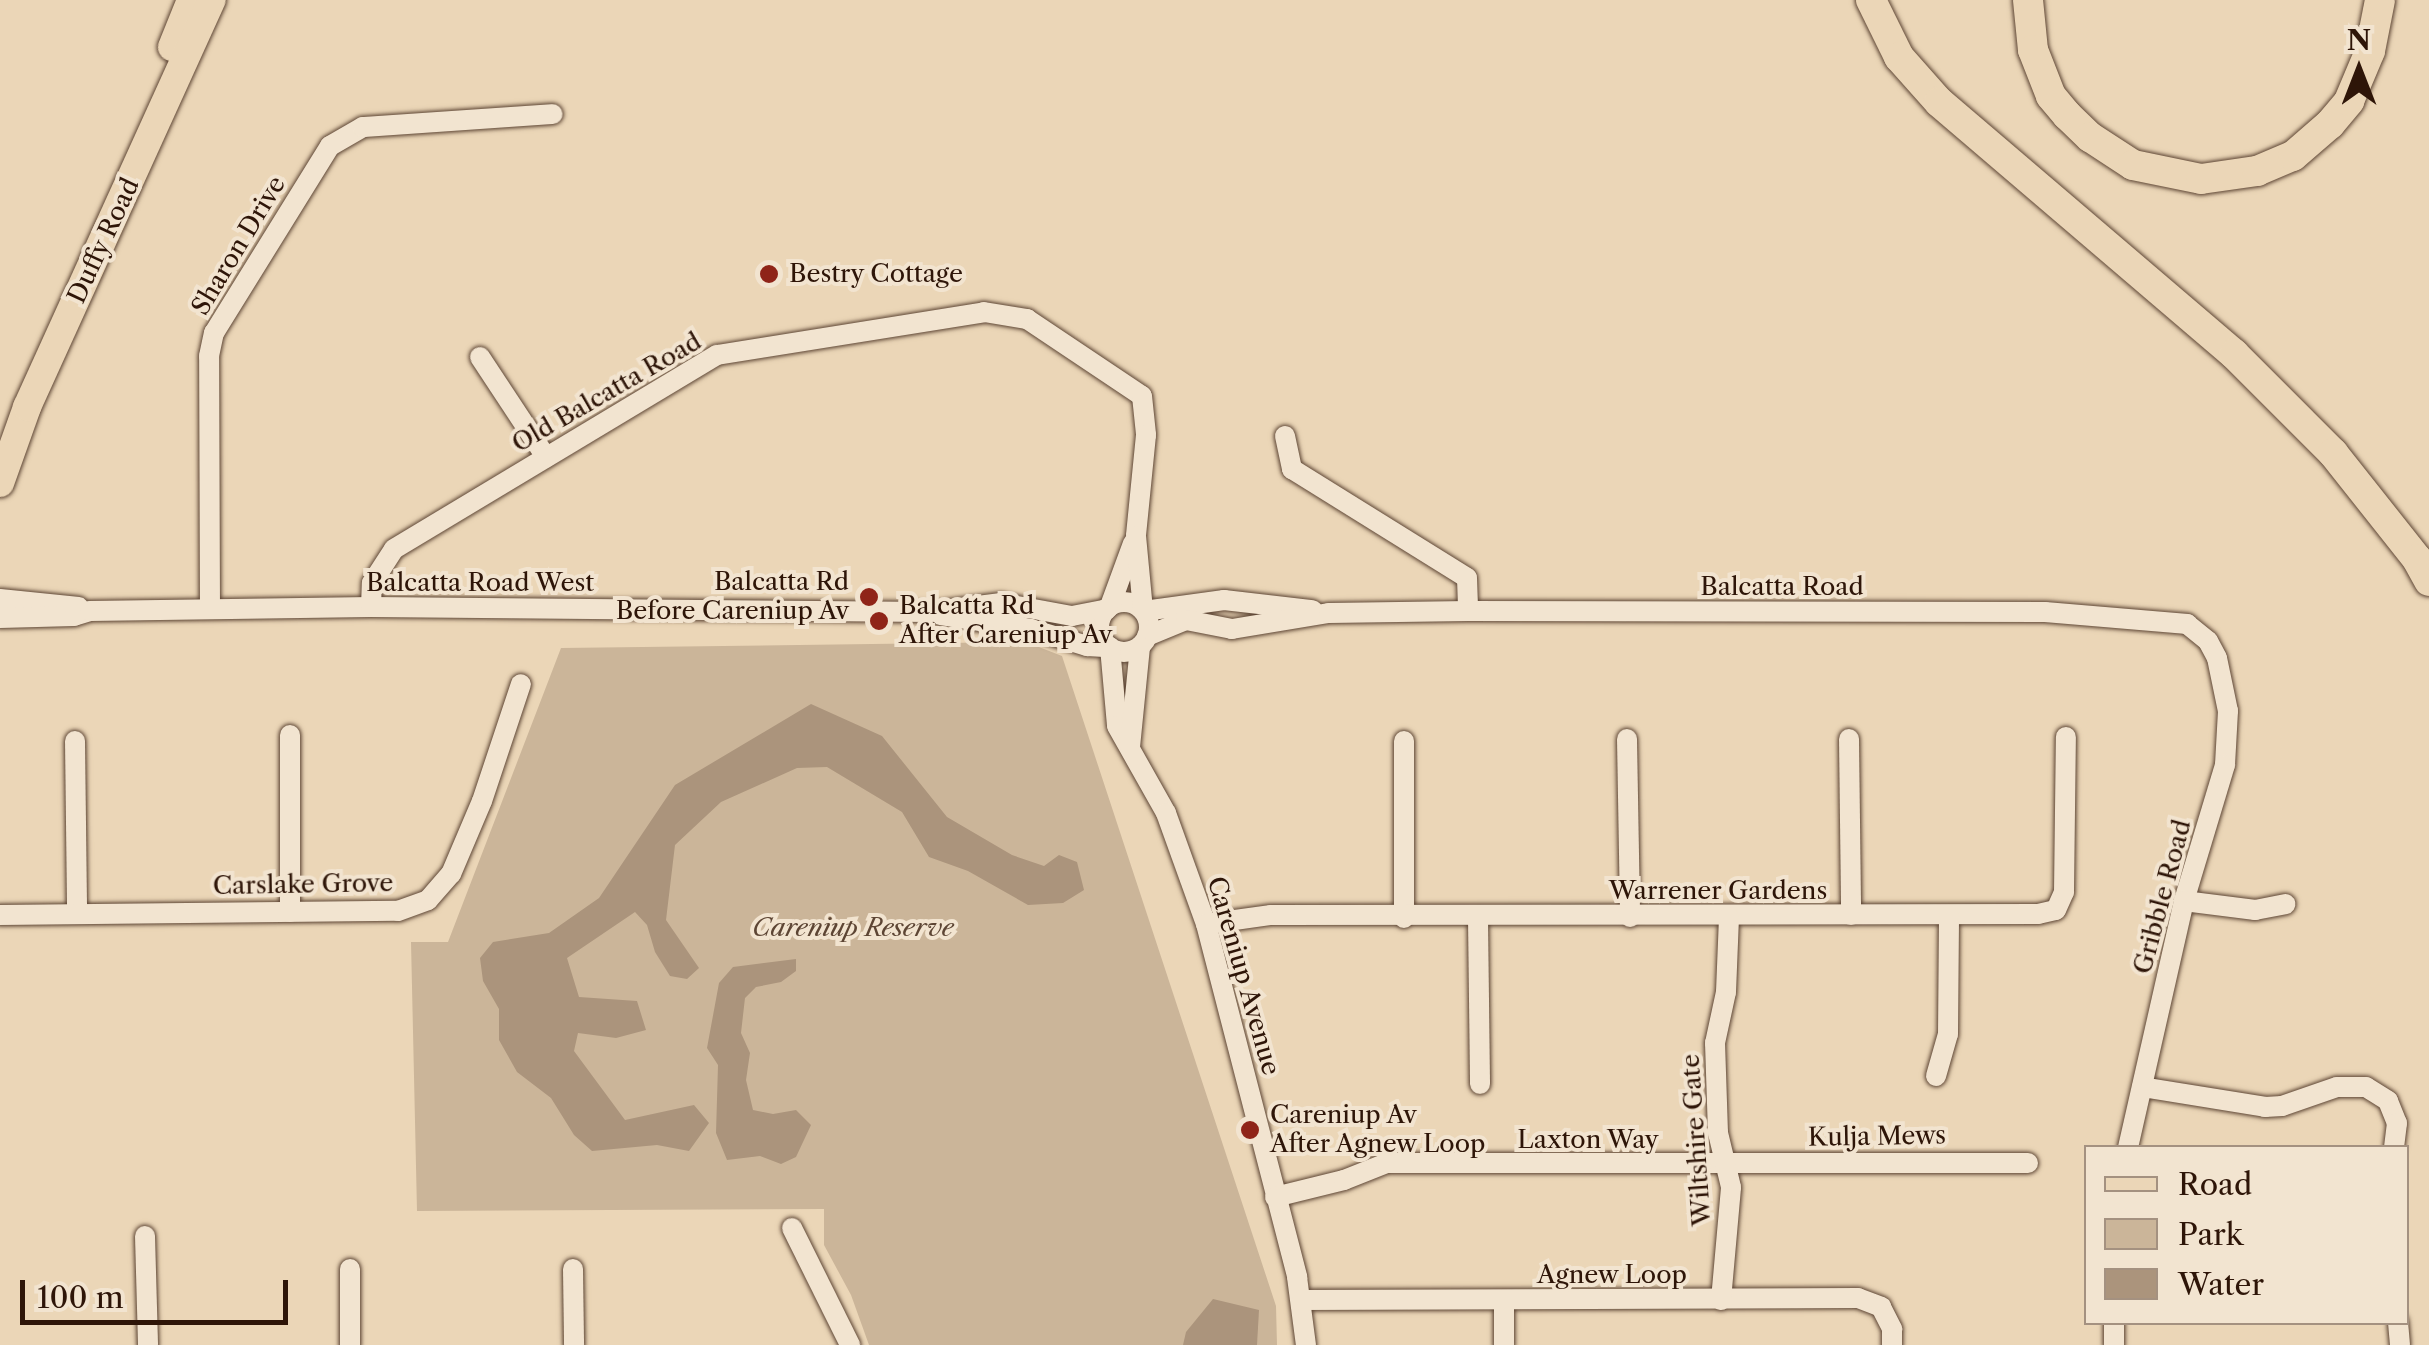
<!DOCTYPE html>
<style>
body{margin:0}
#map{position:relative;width:2429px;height:1345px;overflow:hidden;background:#ebd6b7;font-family:"Libre Caslon Text",serif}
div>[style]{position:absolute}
.green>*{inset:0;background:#cbb599}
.water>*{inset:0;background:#ab947c}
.roads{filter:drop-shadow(0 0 2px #5d4534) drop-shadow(0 0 2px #5d4534)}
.minor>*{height:20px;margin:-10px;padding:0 10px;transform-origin:10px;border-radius:10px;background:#f2e4d0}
.minor>.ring{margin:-10px;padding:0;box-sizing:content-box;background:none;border:20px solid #f2e4d0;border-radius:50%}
.major>*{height:28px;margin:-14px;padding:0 14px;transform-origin:14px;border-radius:14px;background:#ebd6b7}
.highway>*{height:30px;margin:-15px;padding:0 15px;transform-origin:15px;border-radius:15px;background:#ebd6b7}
.dots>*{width:28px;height:28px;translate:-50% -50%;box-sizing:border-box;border:5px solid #f2e4d0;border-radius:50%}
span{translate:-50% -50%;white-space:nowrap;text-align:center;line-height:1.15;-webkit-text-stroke:8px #f2e4d0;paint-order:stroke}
.street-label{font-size:25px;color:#2e1508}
.poi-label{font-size:25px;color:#2e1508}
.left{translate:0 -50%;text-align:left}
.right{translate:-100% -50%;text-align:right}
.park-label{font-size:25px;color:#5d4534;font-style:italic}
.legend{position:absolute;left:2084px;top:1145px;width:325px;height:180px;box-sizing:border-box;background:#f2e4d0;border:2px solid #a49180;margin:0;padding:12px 18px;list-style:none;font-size:30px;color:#2e1508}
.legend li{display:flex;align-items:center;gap:20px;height:50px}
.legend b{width:50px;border:2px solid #a49180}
.north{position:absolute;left:2309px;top:20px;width:100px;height:100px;-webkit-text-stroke:8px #f2e4d0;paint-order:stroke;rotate:0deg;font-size:28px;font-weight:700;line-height:40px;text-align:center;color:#2e1508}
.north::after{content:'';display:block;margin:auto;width:35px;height:45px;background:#2e1508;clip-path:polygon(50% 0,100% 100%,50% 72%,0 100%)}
.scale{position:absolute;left:20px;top:1280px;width:268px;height:45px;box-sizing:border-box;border:5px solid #2e1508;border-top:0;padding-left:12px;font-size:30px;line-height:35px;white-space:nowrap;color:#2e1508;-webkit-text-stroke:8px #f2e4d0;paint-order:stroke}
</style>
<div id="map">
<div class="green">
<div style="clip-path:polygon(1026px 642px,1062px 656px,1276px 1306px,1277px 1345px,869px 1345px,851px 1295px,824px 1245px,824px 1209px,417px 1211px,411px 942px,448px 942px,561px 648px)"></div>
</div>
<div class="water">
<div style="clip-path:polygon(811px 704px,882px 736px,947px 817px,1012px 855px,1044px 866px,1059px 855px,1077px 862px,1084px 890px,1063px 903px,1028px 905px,968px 871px,929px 857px,902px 812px,827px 767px,797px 768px,721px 802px,675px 845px,666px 920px,699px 968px,687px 979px,670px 976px,655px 952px,647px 925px,635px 912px,567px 958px,579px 997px,637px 1001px,646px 1030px,616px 1038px,578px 1033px,574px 1051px,625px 1120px,694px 1105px,709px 1123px,689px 1151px,657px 1145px,592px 1151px,574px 1135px,551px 1098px,517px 1072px,499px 1040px,499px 1009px,483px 981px,480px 958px,493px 942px,549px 933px,599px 898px,675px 785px)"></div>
<div style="clip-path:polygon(796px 959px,796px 971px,781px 982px,756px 987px,745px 998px,741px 1033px,750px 1053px,746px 1080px,753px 1110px,773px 1114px,796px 1110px,811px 1125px,796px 1157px,781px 1164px,760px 1156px,727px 1160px,716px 1133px,718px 1065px,707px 1048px,719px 983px,733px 967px)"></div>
<div style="clip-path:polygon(1213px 1299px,1259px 1310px,1257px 1345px,1183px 1345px,1186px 1332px)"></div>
</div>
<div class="roads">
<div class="minor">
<div style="left:480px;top:357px;width:120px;rotate:56.6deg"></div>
<div style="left:1285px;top:436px;width:34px;rotate:78deg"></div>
<div style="left:1292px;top:469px;width:206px;rotate:31.9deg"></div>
<div style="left:1467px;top:578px;width:33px;rotate:88deg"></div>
<div style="left:0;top:599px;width:79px;rotate:5.8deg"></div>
<div class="ring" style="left:1099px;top:602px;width:30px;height:30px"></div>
<div style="left:1110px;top:606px;width:67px;rotate:-69.9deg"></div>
<div style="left:371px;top:607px;width:24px;rotate:-88deg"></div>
<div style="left:372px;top:583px;width:40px;rotate:-57.1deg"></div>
<div style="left:394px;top:549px;width:377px;rotate:-31deg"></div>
<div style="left:717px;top:355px;width:270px;rotate:-9.1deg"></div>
<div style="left:984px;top:312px;width:44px;rotate:9.2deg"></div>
<div style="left:1027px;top:319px;width:138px;rotate:33.8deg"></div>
<div style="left:1142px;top:396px;width:39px;rotate:84deg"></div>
<div style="left:1146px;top:435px;width:101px;rotate:95.7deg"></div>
<div style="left:1136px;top:536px;width:74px;rotate:84.6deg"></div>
<div style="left:210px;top:609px;width:253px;rotate:-90.2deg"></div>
<div style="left:209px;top:356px;width:24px;rotate:-78deg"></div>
<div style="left:214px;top:333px;width:220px;rotate:-58.2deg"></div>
<div style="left:330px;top:146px;width:38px;rotate:-30deg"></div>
<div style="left:363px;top:127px;width:190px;rotate:-3.9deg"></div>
<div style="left:1144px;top:611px;width:81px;rotate:-7.8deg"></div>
<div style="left:1224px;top:600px;width:89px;rotate:6.5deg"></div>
<div style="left:941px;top:615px;width:91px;rotate:8.8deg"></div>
<div style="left:1031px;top:629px;width:59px;rotate:16.9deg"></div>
<div style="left:1087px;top:646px;width:22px;rotate:3deg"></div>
<div style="left:0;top:618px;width:74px;rotate:-1.5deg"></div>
<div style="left:74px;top:616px;width:17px;rotate:-17deg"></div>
<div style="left:90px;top:611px;width:281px;rotate:-0.8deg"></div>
<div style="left:371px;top:607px;width:559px;rotate:0.51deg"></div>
<div style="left:930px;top:612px;width:72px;rotate:-7.2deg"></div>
<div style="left:1001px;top:603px;width:72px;rotate:10.4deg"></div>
<div style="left:1072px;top:616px;width:36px;rotate:-11deg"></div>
<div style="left:1147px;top:636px;width:42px;rotate:-22.3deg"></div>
<div style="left:1186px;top:620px;width:47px;rotate:11.1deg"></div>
<div style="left:1232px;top:629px;width:98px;rotate:-9.4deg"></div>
<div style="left:1329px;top:613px;width:139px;rotate:-0.8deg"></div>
<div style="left:1468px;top:611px;width:577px;rotate:0.1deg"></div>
<div style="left:2045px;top:612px;width:143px;rotate:4.8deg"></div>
<div style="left:2187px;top:624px;width:27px;rotate:39deg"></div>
<div style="left:2208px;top:641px;width:19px;rotate:62deg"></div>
<div style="left:2217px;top:658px;width:54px;rotate:78.3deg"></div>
<div style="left:2228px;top:711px;width:54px;rotate:93.2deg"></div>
<div style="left:2225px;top:765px;width:142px;rotate:106.8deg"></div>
<div style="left:2184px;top:901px;width:253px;rotate:102.8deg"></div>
<div style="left:1110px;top:647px;width:79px;rotate:84.9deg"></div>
<div style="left:1117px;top:726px;width:100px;rotate:60.6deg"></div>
<div style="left:1166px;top:813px;width:118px;rotate:70.2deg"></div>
<div style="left:1206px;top:924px;width:365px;rotate:75.5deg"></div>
<div style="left:1297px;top:1277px;width:69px;rotate:82.5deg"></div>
<div style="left:290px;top:735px;width:177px;rotate:90deg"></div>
<div style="left:1627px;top:739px;width:178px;rotate:89deg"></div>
<div style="left:1849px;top:739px;width:176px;rotate:89.3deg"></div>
<div style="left:75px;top:741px;width:171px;rotate:89.3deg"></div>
<div style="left:1404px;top:741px;width:177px;rotate:90deg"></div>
<div style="left:1130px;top:747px;width:101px;rotate:-84.3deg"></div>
<div style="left:2184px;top:901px;width:72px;rotate:7.2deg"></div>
<div style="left:2255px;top:910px;width:31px;rotate:-11deg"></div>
<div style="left:0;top:915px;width:398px;rotate:-0.6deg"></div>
<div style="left:398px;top:911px;width:32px;rotate:-20deg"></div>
<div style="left:428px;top:900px;width:35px;rotate:-49deg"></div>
<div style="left:451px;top:874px;width:79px;rotate:-67deg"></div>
<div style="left:482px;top:801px;width:123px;rotate:-71.6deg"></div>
<div style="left:1478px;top:918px;width:166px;rotate:89.3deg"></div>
<div style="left:1206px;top:924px;width:66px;rotate:-7.9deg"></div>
<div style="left:1271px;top:915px;width:767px;rotate:-0.07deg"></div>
<div style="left:2038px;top:914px;width:18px;rotate:-13deg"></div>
<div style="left:2056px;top:910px;width:20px;rotate:-66deg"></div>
<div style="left:2064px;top:892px;width:155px;rotate:-89.3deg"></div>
<div style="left:1936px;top:1076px;width:44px;rotate:-74.1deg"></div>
<div style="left:1948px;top:1034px;width:118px;rotate:-89.5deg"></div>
<div style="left:2142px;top:1087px;width:125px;rotate:9.2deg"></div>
<div style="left:2265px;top:1107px;width:17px;rotate:-3deg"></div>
<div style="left:2282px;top:1106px;width:58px;rotate:-19.1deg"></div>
<div style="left:2337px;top:1087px;width:29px"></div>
<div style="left:2366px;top:1087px;width:26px;rotate:32deg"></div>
<div style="left:2388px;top:1101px;width:24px;rotate:68deg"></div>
<div style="left:2397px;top:1123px;width:25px;rotate:97deg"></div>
<div style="left:1275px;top:1197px;width:71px;rotate:-13.8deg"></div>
<div style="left:1344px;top:1180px;width:46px;rotate:-21.6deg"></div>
<div style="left:1387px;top:1163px;width:641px"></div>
<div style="left:792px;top:1228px;width:131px;rotate:63.6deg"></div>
<div style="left:145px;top:1236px;width:109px;rotate:88.4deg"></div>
<div style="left:573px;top:1269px;width:76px;rotate:89.2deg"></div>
<div style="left:1302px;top:1300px;width:556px;rotate:-0.21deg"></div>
<div style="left:1858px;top:1298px;width:25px;rotate:21deg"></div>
<div style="left:1881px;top:1307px;width:25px;rotate:63deg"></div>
<div style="left:1892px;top:1329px;width:16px;rotate:90deg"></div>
<div style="left:1721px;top:1300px;width:113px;rotate:-84.9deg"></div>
<div style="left:1731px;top:1187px;width:56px;rotate:-103.5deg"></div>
<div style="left:1718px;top:1133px;width:90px;rotate:-91.9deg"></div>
<div style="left:1715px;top:1043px;width:52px;rotate:-77.8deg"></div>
<div style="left:1726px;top:992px;width:75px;rotate:-87.7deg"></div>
<div style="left:2114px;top:1322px;width:23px;rotate:90deg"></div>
<div style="left:2398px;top:1322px;width:23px;rotate:85deg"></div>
<div style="left:350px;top:1345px;width:76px;rotate:-90deg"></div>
<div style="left:1504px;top:1345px;width:45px;rotate:-90deg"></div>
</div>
<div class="major">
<div style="left:172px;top:47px;width:51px;rotate:-68deg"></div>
<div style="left:0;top:483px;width:81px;rotate:-70.4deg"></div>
<div style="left:27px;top:407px;width:447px;rotate:-65.6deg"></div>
</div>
<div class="highway">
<div style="left:1871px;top:0;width:64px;rotate:63.8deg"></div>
<div style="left:1899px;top:57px;width:60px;rotate:48.4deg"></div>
<div style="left:1939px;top:102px;width:388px;rotate:40.5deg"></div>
<div style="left:2234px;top:354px;width:140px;rotate:45deg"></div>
<div style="left:2333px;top:453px;width:135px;rotate:51.6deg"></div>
<div style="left:2417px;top:559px;width:25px;rotate:61deg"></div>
<div style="left:2028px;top:0;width:50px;rotate:84.3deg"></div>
<div style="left:2033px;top:50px;width:49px;rotate:68.6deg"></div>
<div style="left:2051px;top:96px;width:25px;rotate:50deg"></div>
<div style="left:2067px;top:115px;width:32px;rotate:44deg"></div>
<div style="left:2090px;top:137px;width:51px;rotate:33.1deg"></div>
<div style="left:2133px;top:165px;width:69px;rotate:11.6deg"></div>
<div style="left:2201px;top:179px;width:57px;rotate:-8.1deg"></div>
<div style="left:2257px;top:171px;width:39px;rotate:-23deg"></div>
<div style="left:2293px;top:156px;width:49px;rotate:-40.9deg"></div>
<div style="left:2330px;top:124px;width:30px;rotate:-50deg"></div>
<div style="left:2349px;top:101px;width:54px;rotate:-67.2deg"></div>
<div style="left:2370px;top:51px;width:52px;rotate:-78.9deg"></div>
</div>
</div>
<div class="dots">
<div style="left:769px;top:274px;background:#8f2418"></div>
<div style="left:869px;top:597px;background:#8f2418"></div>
<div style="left:879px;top:621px;background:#8f2418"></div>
<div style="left:1250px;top:1130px;background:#8f2418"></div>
</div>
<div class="street-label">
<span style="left:104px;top:241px;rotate:-65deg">Duffy Road</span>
<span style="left:239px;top:246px;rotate:-59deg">Sharon Drive</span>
<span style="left:607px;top:393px;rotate:-30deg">Old Balcatta Road</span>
<span style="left:480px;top:583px">Balcatta Road West</span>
<span style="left:1782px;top:587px">Balcatta Road</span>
<span style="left:303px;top:885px;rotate:-1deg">Carslake Grove</span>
<span style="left:1718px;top:891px">Warrener Gardens</span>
<span style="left:2163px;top:897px;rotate:-75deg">Gribble Road</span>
<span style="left:1243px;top:976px;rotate:74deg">Careniup Avenue</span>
<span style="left:1877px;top:1137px;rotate:-1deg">Kulja Mews</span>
<span style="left:1588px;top:1140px">Laxton Way</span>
<span style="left:1697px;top:1140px;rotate:-94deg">Wiltshire Gate</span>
<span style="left:1612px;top:1275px">Agnew Loop</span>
</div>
<div class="poi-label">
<span class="left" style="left:789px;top:274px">Bestry Cottage</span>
<span class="right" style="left:849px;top:597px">Balcatta Rd<br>Before Careniup Av</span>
<span class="left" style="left:899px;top:621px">Balcatta Rd<br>After Careniup Av</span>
<span class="left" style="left:1270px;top:1130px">Careniup Av<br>After Agnew Loop</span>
</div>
<div class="park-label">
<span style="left:853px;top:928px">Careniup Reserve</span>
</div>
<ul class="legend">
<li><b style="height:12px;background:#ebd6b7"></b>Road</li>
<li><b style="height:28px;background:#cbb599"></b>Park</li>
<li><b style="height:28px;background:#ab947c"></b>Water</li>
</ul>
<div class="north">N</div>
<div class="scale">100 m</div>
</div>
